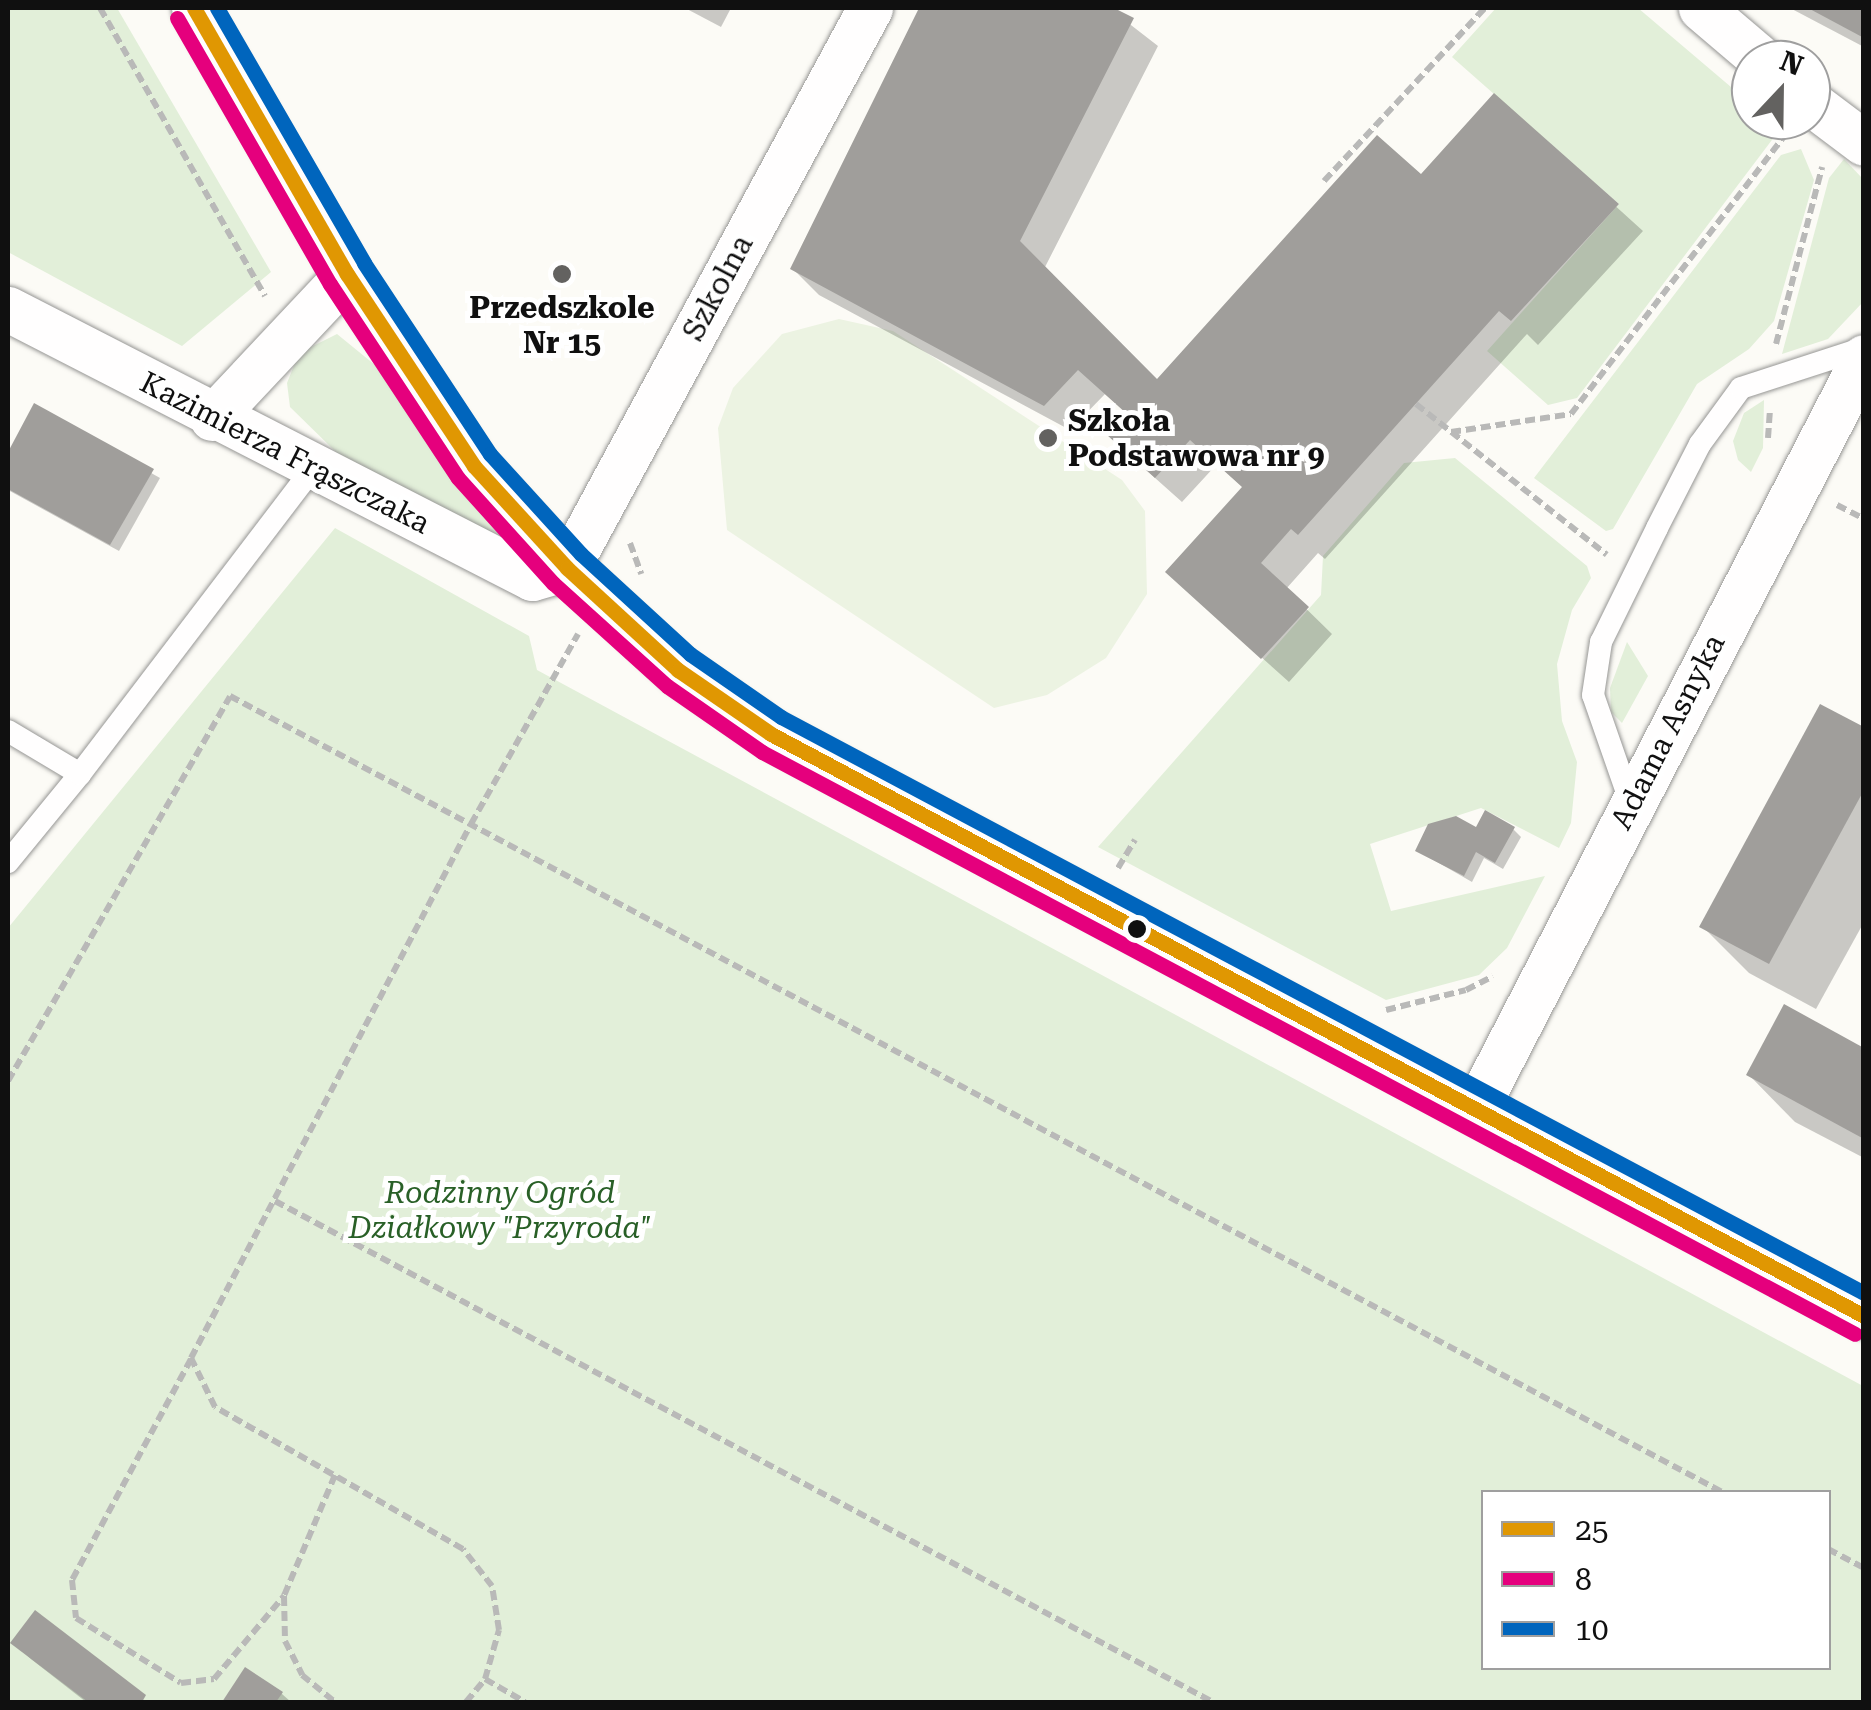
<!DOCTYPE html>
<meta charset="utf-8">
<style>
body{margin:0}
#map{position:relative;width:1871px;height:1710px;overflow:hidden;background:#fcfbf6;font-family:"Roboto Serif",serif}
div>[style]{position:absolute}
.green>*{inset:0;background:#e2efd9}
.pitch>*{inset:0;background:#ecf3e2}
.shadow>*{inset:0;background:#0003}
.building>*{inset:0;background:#a09e9b}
.path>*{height:6px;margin-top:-3px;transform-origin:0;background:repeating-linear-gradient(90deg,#b9b9b8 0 10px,transparent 0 15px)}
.roads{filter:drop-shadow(0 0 2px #969694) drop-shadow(0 0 2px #969694)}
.service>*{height:22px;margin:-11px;padding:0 11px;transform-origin:11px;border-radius:11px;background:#fffefe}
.minor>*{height:45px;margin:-22.5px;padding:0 22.5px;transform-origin:22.5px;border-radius:22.5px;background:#fffefe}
.bus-1>*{height:15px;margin:-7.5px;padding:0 7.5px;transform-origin:7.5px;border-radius:7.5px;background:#e09702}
.bus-2>*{height:15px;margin:-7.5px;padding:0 7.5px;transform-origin:7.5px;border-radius:7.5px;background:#e5007d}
.bus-3>*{height:15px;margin:-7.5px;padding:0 7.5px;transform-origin:7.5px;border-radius:7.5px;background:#0065bd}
.dots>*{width:28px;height:28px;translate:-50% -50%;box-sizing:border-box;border:5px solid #fff;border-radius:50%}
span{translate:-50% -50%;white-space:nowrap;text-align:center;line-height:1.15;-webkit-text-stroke:10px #fff;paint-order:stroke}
.street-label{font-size:30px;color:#101010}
.poi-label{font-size:30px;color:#101010;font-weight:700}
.left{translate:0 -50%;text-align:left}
.park-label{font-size:30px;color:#296027;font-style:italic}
.frame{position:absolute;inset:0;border:10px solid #101010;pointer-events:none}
.legend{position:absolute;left:1481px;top:1490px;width:350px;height:180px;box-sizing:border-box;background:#fff;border:2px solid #9f9f9f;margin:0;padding:12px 18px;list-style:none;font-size:30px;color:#101010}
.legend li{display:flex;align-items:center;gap:20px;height:50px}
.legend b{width:50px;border:2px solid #9f9f9f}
.north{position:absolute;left:1731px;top:40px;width:100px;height:100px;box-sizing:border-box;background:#fff;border:2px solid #9f9f9f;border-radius:50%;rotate:22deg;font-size:28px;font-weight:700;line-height:40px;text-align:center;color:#101010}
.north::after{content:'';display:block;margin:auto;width:35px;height:45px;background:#636260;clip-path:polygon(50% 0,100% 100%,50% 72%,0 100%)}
</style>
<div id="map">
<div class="green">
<div style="clip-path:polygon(8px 8px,117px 8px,271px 272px,182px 346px,8px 252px)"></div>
<div style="clip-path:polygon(1496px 8px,1638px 8px,1751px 104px,1751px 120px,1771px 120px,1781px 128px,1577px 398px,1548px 405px,1487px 351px,1619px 204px,1452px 57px)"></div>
<div style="clip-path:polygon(1801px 149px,1814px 180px,1774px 321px,1749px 349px,1697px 384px,1613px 529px,1606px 531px,1534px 478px,1781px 155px)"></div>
<div style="clip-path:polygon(1844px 159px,1863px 179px,1863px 302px,1828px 339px,1782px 354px,1829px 178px)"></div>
<div style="clip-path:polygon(337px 334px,375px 365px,438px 455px,518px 543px,514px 551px,337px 453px,290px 407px,287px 383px,299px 353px)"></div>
<div style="clip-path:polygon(1764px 400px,1763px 448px,1751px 472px,1738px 460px,1733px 441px,1744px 413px)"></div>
<div style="clip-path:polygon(1455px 458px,1587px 566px,1591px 578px,1572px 610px,1557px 664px,1562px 721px,1577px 762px,1571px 823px,1559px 848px,1481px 808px,1370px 844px,1391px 911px,1545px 876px,1507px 948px,1479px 975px,1386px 1000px,1098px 847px,1321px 595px,1323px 556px,1404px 463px)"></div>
<div style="clip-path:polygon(evenodd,335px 528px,529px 636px,537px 670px,1863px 1386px,1863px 1702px,8px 1702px,8px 928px,335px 528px,1484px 1492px,1828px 1492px,1828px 1668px,1484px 1668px,1484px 1492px)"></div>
<div style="clip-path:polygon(1627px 642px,1648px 676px,1622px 723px,1611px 712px,1610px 688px)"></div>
</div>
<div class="pitch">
<div style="clip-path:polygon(839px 319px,893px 331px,1122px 480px,1145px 511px,1147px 594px,1106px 658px,1047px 695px,994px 708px,727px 530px,718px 428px,733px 388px,782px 334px)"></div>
</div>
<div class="shadow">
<div style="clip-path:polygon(685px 8px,731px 8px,721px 27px)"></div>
<div style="clip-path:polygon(922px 8px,1109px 8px,1158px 46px,1044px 269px,1158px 383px,1421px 177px,1494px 96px,1643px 231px,1538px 345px,1527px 334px,1325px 559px,1318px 553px,1286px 589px,1332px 634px,1289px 682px,1194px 597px,1244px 488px,1217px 464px,1182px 502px,1136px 461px,1128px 415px,1105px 394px,1070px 430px,819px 295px,793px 269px)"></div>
<div style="clip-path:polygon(1790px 8px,1864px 8px,1864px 47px)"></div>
<div style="clip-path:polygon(35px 407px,160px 478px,119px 551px,8px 490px,8px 454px)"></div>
<div style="clip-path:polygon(1864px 730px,1864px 922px,1816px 1009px,1749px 973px,1702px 926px)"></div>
<div style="clip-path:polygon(1513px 829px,1521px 837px,1503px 869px,1484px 858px,1472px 882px,1418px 851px,1477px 830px)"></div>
<div style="clip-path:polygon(1864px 1050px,1864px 1158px,1795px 1122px,1749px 1075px)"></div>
<div style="clip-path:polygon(36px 1613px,146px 1702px,86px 1702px,31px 1659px,14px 1642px)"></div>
<div style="clip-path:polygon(245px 1670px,282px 1694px,291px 1702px,225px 1702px)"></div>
</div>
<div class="building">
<div style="clip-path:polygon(919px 8px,1114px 8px,1134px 18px,1020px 241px,1157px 379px,1377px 135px,1421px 174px,1494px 93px,1619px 204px,1511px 321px,1499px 311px,1298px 535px,1291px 529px,1261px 563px,1309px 607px,1261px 659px,1165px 572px,1242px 487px,1190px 440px,1155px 478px,1107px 435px,1126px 413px,1078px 370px,1044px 406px,790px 269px)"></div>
<div style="clip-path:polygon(1808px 8px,1864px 8px,1864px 38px)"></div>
<div style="clip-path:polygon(34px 403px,154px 469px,110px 545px,8px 489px,8px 452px)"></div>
<div style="clip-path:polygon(1820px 704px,1864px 727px,1864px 790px,1769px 964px,1699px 927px)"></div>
<div style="clip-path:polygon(1485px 810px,1515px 827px,1495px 863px,1476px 852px,1464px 876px,1415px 851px,1428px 824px,1456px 816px,1476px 827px)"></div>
<div style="clip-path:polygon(1784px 1004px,1864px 1048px,1864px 1139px,1746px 1075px)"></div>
<div style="clip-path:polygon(35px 1610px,146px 1695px,142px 1702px,88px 1702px,10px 1643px)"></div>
<div style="clip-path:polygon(245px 1667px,283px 1692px,276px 1702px,222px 1702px)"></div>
</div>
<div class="path">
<div style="left:100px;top:8px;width:332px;rotate:60.2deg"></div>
<div style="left:1324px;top:181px;width:236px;rotate:-47.1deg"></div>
<div style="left:1776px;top:344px;width:183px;rotate:-75.4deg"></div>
<div style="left:1416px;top:404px;width:243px;rotate:38.3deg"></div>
<div style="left:1451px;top:432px;width:121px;rotate:-8.5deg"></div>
<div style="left:1571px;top:414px;width:350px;rotate:-52.5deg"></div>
<div style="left:1768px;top:438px;width:27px;rotate:-86deg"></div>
<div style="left:1837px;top:505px;width:30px;rotate:27deg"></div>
<div style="left:630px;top:543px;width:33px;rotate:70deg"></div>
<div style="left:1118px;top:868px;width:33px;rotate:-59deg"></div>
<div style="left:1386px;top:1010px;width:82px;rotate:-14deg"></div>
<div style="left:1466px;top:990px;width:30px;rotate:-27deg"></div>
<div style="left:8px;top:1081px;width:444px;rotate:-60deg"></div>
<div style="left:230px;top:696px;width:1691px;rotate:28.08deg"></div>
<div style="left:275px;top:1201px;width:1063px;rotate:28.11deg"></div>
<div style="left:191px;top:1359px;width:251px;rotate:118.3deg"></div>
<div style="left:72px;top:1580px;width:38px;rotate:84deg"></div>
<div style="left:76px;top:1618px;width:123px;rotate:31.8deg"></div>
<div style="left:181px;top:1683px;width:33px;rotate:-7deg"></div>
<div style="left:214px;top:1679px;width:109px;rotate:-49.9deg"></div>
<div style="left:335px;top:1475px;width:131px;rotate:112.9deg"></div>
<div style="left:284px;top:1596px;width:45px;rotate:88.7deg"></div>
<div style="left:285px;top:1641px;width:38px;rotate:63deg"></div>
<div style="left:302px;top:1675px;width:43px;rotate:39.3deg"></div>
<div style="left:1828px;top:1549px;width:41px;rotate:27.8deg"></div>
<div style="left:485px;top:1679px;width:46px;rotate:29.9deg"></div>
<div style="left:466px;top:1702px;width:30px;rotate:-50deg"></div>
<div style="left:485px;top:1679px;width:51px;rotate:-74.1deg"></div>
<div style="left:499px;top:1630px;width:45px;rotate:-99deg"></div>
<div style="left:492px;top:1586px;width:47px;rotate:-128.1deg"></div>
<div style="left:463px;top:1549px;width:286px;rotate:-150.2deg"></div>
<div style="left:215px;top:1407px;width:55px;rotate:-116.1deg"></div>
<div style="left:191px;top:1358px;width:603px;rotate:-62.33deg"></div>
<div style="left:471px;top:824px;width:218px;rotate:-60.6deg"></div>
</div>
<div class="roads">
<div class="service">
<div style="left:8px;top:731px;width:84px;rotate:30.8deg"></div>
<div style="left:80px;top:774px;width:114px;rotate:129.3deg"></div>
<div style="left:80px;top:774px;width:383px;rotate:-52.7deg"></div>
<div style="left:1631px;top:804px;width:115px;rotate:-109.2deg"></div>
<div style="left:1593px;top:695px;width:54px;rotate:-81.4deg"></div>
<div style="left:1601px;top:642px;width:127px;rotate:-63.8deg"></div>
<div style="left:1657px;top:528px;width:94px;rotate:-62.9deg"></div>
<div style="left:1700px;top:444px;width:69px;rotate:-53.8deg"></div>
<div style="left:1741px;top:388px;width:129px;rotate:-18deg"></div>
</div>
<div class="minor">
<div style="left:194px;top:8px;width:307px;rotate:60.1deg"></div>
<div style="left:347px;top:274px;width:230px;rotate:56.5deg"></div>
<div style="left:474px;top:466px;width:138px;rotate:47.6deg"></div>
<div style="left:567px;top:568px;width:151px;rotate:42.6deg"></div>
<div style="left:678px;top:670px;width:113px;rotate:34.5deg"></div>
<div style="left:771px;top:734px;width:1238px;rotate:28.03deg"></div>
<div style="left:1701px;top:8px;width:80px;rotate:40.4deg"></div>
<div style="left:1811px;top:103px;width:66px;rotate:37deg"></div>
<div style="left:8px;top:309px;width:589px;rotate:27.17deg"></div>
<div style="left:532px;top:578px;width:36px;rotate:-16deg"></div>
<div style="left:567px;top:568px;width:637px;rotate:-61.58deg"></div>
<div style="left:212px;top:418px;width:197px;rotate:-46.8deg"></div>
<div style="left:1476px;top:1108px;width:845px;rotate:-62.68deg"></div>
</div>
</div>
<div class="bus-1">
<div style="left:194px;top:8px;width:307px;rotate:60.1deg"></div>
<div style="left:347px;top:274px;width:230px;rotate:56.5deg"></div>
<div style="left:474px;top:466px;width:138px;rotate:47.6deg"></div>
<div style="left:567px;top:568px;width:151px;rotate:42.6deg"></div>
<div style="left:678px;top:670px;width:113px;rotate:34.5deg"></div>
<div style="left:771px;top:734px;width:1238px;rotate:28.03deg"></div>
</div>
<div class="bus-2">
<div style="left:177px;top:18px;width:307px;rotate:60.1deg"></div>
<div style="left:330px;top:284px;width:232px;rotate:56.6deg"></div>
<div style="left:458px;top:478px;width:142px;rotate:47.9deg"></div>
<div style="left:553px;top:583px;width:154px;rotate:42.1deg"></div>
<div style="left:667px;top:686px;width:116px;rotate:34.8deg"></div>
<div style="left:762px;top:752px;width:1238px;rotate:28.03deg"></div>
</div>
<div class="bus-3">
<div style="left:217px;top:8px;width:294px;rotate:60deg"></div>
<div style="left:364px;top:263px;width:229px;rotate:56.6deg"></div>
<div style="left:490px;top:454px;width:135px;rotate:47.7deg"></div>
<div style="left:581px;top:554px;width:148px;rotate:42.5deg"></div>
<div style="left:690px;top:654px;width:111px;rotate:34.7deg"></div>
<div style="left:781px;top:717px;width:1227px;rotate:28.01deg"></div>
</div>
<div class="dots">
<div style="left:562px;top:274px;background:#636260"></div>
<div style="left:1048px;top:438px;background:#636260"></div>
<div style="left:1137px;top:929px;background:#101010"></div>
</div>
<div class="street-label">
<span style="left:718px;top:288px;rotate:-62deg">Szkolna</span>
<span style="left:285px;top:453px;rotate:27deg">Kazimierza Frąszczaka</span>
<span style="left:1668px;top:732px;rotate:-63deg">Adama Asnyka</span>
</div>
<div class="poi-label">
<span style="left:562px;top:325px">Przedszkole<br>Nr 15</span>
<span class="left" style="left:1068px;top:438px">Szkoła<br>Podstawowa nr 9</span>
</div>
<div class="park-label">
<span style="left:500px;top:1210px">Rodzinny Ogród<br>Działkowy "Przyroda"</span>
</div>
<div class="frame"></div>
<ul class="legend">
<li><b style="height:12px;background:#e09702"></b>25</li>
<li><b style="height:12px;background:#e5007d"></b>8</li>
<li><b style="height:12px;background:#0065bd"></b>10</li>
</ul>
<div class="north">N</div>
</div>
